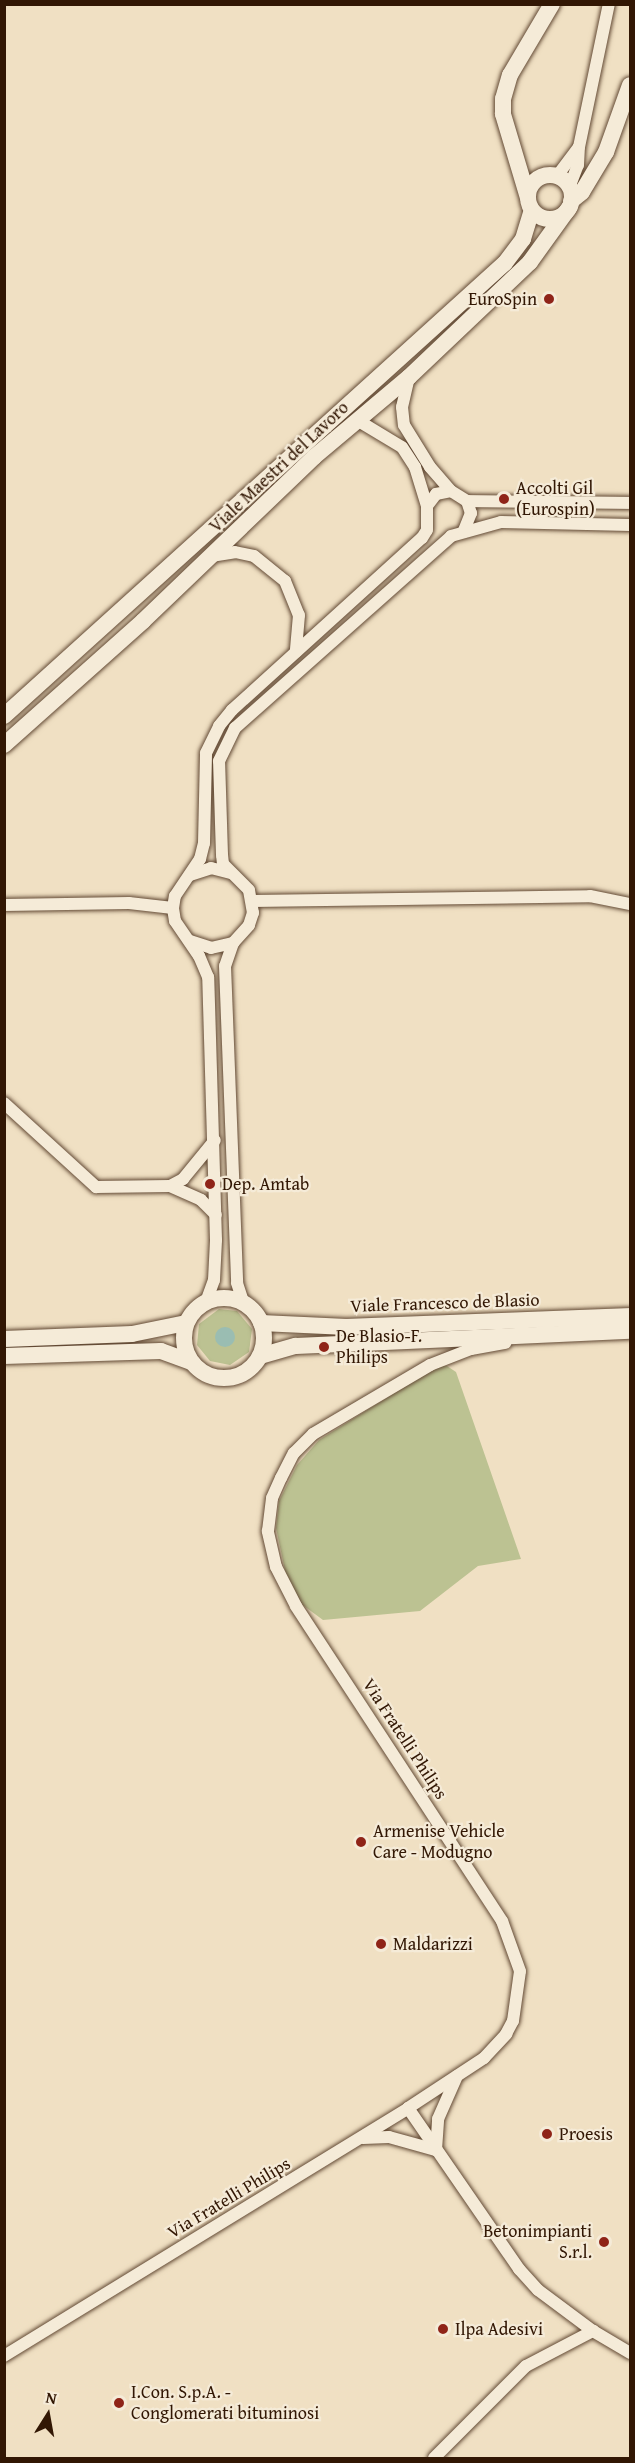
<!DOCTYPE html>
<style>
body{margin:0}
#map{position:relative;width:635px;height:2463px;overflow:hidden;background:#f0e0c3;font-family:"Gentium Book Plus",serif}
div>[style]{position:absolute}
.green>*{inset:0;background:#bcc292}
.water>*{inset:0;background:#9abdb2}
.round{border-radius:50%}
.roads{filter:drop-shadow(0 0 2px #624934) drop-shadow(0 0 2px #624934)}
.street>*{height:12px;margin:-6px;padding:0 6px;transform-origin:6px;border-radius:6px;background:#f5ebd8}
.secondary>*{height:16px;margin:-8px;padding:0 8px;transform-origin:8px;border-radius:8px;background:#f5ebd8}
.secondary>.ring{margin:-8px;padding:0;box-sizing:content-box;background:none;border:16px solid #f5ebd8;border-radius:50%}
.dots>*{width:16px;height:16px;translate:-50% -50%;box-sizing:border-box;border:3px solid #f5ebd8;border-radius:50%}
span{translate:-50% -50%;white-space:nowrap;text-align:center;line-height:1.15;-webkit-text-stroke:4.5px #f5ebd8;paint-order:stroke}
.poi-label{font-size:18px;color:#321704}
.right{translate:-100% -50%;text-align:right}
.left{translate:0 -50%;text-align:left}
.street-label{font-size:18px;color:#321704}
.frame{position:absolute;inset:0;border:6px solid #321704;pointer-events:none}
.north{position:absolute;left:18px;top:2385px;width:60px;height:60px;-webkit-text-stroke:4px #f5ebd8;paint-order:stroke;rotate:11deg;font-size:16px;font-weight:700;line-height:24px;text-align:center;color:#321704}
.north::after{content:'';display:block;margin:auto;width:21px;height:27px;background:#321704;clip-path:polygon(50% 0,100% 100%,50% 72%,0 100%)}
</style>
<div id="map">
<div class="green">
<div style="clip-path:polygon(219px 1309px,237px 1311px,252px 1329px,249px 1352px,230px 1365px,210px 1361px,197px 1345px,199px 1324px)"></div>
<div style="clip-path:polygon(438px 1366px,447px 1366px,456px 1372px,521px 1559px,478px 1566px,420px 1611px,323px 1620px,300px 1603px,286px 1575px,276px 1528px,279px 1501px,297px 1465px,319px 1440px)"></div>
</div>
<div class="water">
<div class="round" style="left:215px;top:1327px;width:20px;height:20px"></div>
</div>
<div class="roads">
<div class="street">
<div style="left:557px;top:176px;width:35px;rotate:-53deg"></div>
<div style="left:569px;top:188px;width:25px;rotate:-69deg"></div>
<div style="left:578px;top:165px;width:18px;rotate:-87deg"></div>
<div style="left:579px;top:147px;width:146px;rotate:-78.2deg"></div>
<div style="left:409px;top:377px;width:31px;rotate:103deg"></div>
<div style="left:402px;top:407px;width:18px;rotate:84deg"></div>
<div style="left:404px;top:425px;width:49px;rotate:58.2deg"></div>
<div style="left:430px;top:467px;width:32px;rotate:49deg"></div>
<div style="left:357px;top:420px;width:52px;rotate:31deg"></div>
<div style="left:402px;top:447px;width:24px;rotate:57deg"></div>
<div style="left:415px;top:467px;width:41px;rotate:72.9deg"></div>
<div style="left:467px;top:501px;width:163px;rotate:0.7deg"></div>
<div style="left:211px;top:556px;width:24px;rotate:-9deg"></div>
<div style="left:235px;top:552px;width:19px;rotate:12deg"></div>
<div style="left:254px;top:556px;width:40px;rotate:39deg"></div>
<div style="left:285px;top:581px;width:37px;rotate:68deg"></div>
<div style="left:299px;top:615px;width:37px;rotate:95deg"></div>
<div style="left:190px;top:875px;width:22px;rotate:-18deg"></div>
<div style="left:211px;top:868px;width:21px;rotate:14deg"></div>
<div style="left:252px;top:901px;width:338px;rotate:-0.8deg"></div>
<div style="left:590px;top:896px;width:41px;rotate:11.3deg"></div>
<div style="left:4px;top:905px;width:125px;rotate:-0.9deg"></div>
<div style="left:129px;top:903px;width:44px;rotate:6.5deg"></div>
<div style="left:190px;top:941px;width:22px;rotate:18deg"></div>
<div style="left:211px;top:948px;width:23px;rotate:-13deg"></div>
<div style="left:233px;top:943px;width:24px;rotate:-48deg"></div>
<div style="left:249px;top:925px;width:13px;rotate:-72deg"></div>
<div style="left:253px;top:913px;width:23px;rotate:-100deg"></div>
<div style="left:249px;top:890px;width:37px;rotate:-135deg"></div>
<div style="left:223px;top:864px;width:9px;rotate:-96deg"></div>
<div style="left:222px;top:855px;width:94px;rotate:-91.8deg"></div>
<div style="left:219px;top:761px;width:37px;rotate:-64deg"></div>
<div style="left:235px;top:728px;width:289px;rotate:-41.6deg"></div>
<div style="left:451px;top:536px;width:52px;rotate:-15.6deg"></div>
<div style="left:501px;top:522px;width:129px;rotate:1.3deg"></div>
<div style="left:233px;top:943px;width:24px;rotate:109deg"></div>
<div style="left:225px;top:966px;width:317px;rotate:87.8deg"></div>
<div style="left:237px;top:1283px;width:20px;rotate:72deg"></div>
<div style="left:4px;top:1103px;width:125px;rotate:42.4deg"></div>
<div style="left:96px;top:1187px;width:74px;rotate:-0.8deg"></div>
<div style="left:170px;top:1186px;width:34px;rotate:24deg"></div>
<div style="left:201px;top:1200px;width:21px;rotate:45deg"></div>
<div style="left:170px;top:1186px;width:15px;rotate:-28deg"></div>
<div style="left:183px;top:1179px;width:50px;rotate:-50.6deg"></div>
<div style="left:206px;top:1302px;width:23px;rotate:-70deg"></div>
<div style="left:214px;top:1280px;width:40px;rotate:-87.1deg"></div>
<div style="left:216px;top:1240px;width:263px;rotate:-91.7deg"></div>
<div style="left:208px;top:977px;width:23px;rotate:-113deg"></div>
<div style="left:199px;top:956px;width:42px;rotate:-124.4deg"></div>
<div style="left:175px;top:921px;width:13px;rotate:-99deg"></div>
<div style="left:173px;top:908px;width:12px;rotate:-81deg"></div>
<div style="left:175px;top:896px;width:45px;rotate:-56deg"></div>
<div style="left:200px;top:859px;width:16px;rotate:-76deg"></div>
<div style="left:204px;top:843px;width:90px;rotate:-88.7deg"></div>
<div style="left:206px;top:753px;width:30px;rotate:-64deg"></div>
<div style="left:219px;top:726px;width:21px;rotate:-51deg"></div>
<div style="left:232px;top:710px;width:256px;rotate:-42.2deg"></div>
<div style="left:422px;top:538px;width:9px;rotate:-58deg"></div>
<div style="left:427px;top:530px;width:24px;rotate:-90deg"></div>
<div style="left:427px;top:506px;width:15px;rotate:-53deg"></div>
<div style="left:436px;top:494px;width:15px;rotate:-11deg"></div>
<div style="left:451px;top:491px;width:19px;rotate:32deg"></div>
<div style="left:467px;top:501px;width:13px;rotate:72deg"></div>
<div style="left:471px;top:513px;width:18px;rotate:112deg"></div>
<div style="left:408px;top:2108px;width:196px;rotate:55.4deg"></div>
<div style="left:519px;top:2269px;width:28px;rotate:48deg"></div>
<div style="left:538px;top:2290px;width:69px;rotate:36.7deg"></div>
<div style="left:593px;top:2331px;width:43px;rotate:30.7deg"></div>
<div style="left:363px;top:2138px;width:26px;rotate:-2deg"></div>
<div style="left:389px;top:2137px;width:49px;rotate:15.5deg"></div>
<div style="left:436px;top:2150px;width:31px;rotate:-86deg"></div>
<div style="left:438px;top:2119px;width:47px;rotate:-66.2deg"></div>
<div style="left:4px;top:2356px;width:474px;rotate:-31.5deg"></div>
<div style="left:408px;top:2108px;width:91px;rotate:-33.3deg"></div>
<div style="left:484px;top:2058px;width:33px;rotate:-47deg"></div>
<div style="left:506px;top:2034px;width:15px;rotate:-62deg"></div>
<div style="left:513px;top:2021px;width:50px;rotate:-82deg"></div>
<div style="left:520px;top:1971px;width:53px;rotate:-109.8deg"></div>
<div style="left:502px;top:1921px;width:376px;rotate:-123.2deg"></div>
<div style="left:296px;top:1606px;width:44px;rotate:-117.1deg"></div>
<div style="left:276px;top:1567px;width:37px;rotate:-103deg"></div>
<div style="left:268px;top:1531px;width:33px;rotate:-83deg"></div>
<div style="left:272px;top:1498px;width:22px;rotate:-66deg"></div>
<div style="left:281px;top:1478px;width:28px;rotate:-63deg"></div>
<div style="left:294px;top:1453px;width:27px;rotate:-45deg"></div>
<div style="left:313px;top:1434px;width:136px;rotate:-30.5deg"></div>
<div style="left:430px;top:1365px;width:44px;rotate:-21.3deg"></div>
<div style="left:471px;top:1349px;width:35px;rotate:-10deg"></div>
<div style="left:434px;top:2458px;width:130px;rotate:-45deg"></div>
<div style="left:526px;top:2366px;width:76px;rotate:-27.6deg"></div>
</div>
<div class="secondary">
<div class="ring" style="left:528px;top:175px;width:28px;height:28px"></div>
<div style="left:528px;top:198px;width:88px;rotate:-106.6deg"></div>
<div style="left:503px;top:114px;width:15px;rotate:-90deg"></div>
<div style="left:503px;top:99px;width:25px;rotate:-74deg"></div>
<div style="left:510px;top:75px;width:82px;rotate:-59.4deg"></div>
<div style="left:571px;top:201px;width:14px;rotate:-39deg"></div>
<div style="left:582px;top:192px;width:47px;rotate:-59deg"></div>
<div style="left:606px;top:152px;width:71px;rotate:-70.3deg"></div>
<div style="left:4px;top:716px;width:675px;rotate:-42.12deg"></div>
<div style="left:505px;top:263px;width:30px;rotate:-53deg"></div>
<div style="left:523px;top:239px;width:30px;rotate:-73deg"></div>
<div style="left:4px;top:745px;width:186px;rotate:-41.7deg"></div>
<div style="left:143px;top:621px;width:237px;rotate:-43.8deg"></div>
<div style="left:314px;top:457px;width:124px;rotate:-40.1deg"></div>
<div style="left:409px;top:377px;width:167px;rotate:-43.5deg"></div>
<div style="left:530px;top:262px;width:67px;rotate:-54.2deg"></div>
<div class="ring" style="left:184px;top:1298px;width:64px;height:64px"></div>
<div style="left:261px;top:1323px;width:86px;rotate:2.7deg"></div>
<div style="left:347px;top:1327px;width:283px;rotate:-2.2deg"></div>
<div style="left:4px;top:1339px;width:128px;rotate:-2.2deg"></div>
<div style="left:132px;top:1334px;width:55px;rotate:-11.5deg"></div>
<div style="left:4px;top:1356px;width:157px;rotate:-1.8deg"></div>
<div style="left:161px;top:1351px;width:32px;rotate:20deg"></div>
<div style="left:260px;top:1356px;width:37px;rotate:-16deg"></div>
<div style="left:296px;top:1346px;width:334px;rotate:-2.6deg"></div>
</div>
</div>
<div class="dots">
<div style="left:549px;top:299px;background:#8f2418"></div>
<div style="left:504px;top:499px;background:#8f2418"></div>
<div style="left:210px;top:1184px;background:#8f2418"></div>
<div style="left:324px;top:1347px;background:#8f2418"></div>
<div style="left:361px;top:1842px;background:#8f2418"></div>
<div style="left:381px;top:1944px;background:#8f2418"></div>
<div style="left:547px;top:2134px;background:#8f2418"></div>
<div style="left:604px;top:2242px;background:#8f2418"></div>
<div style="left:443px;top:2329px;background:#8f2418"></div>
<div style="left:119px;top:2403px;background:#8f2418"></div>
</div>
<div class="poi-label">
<span class="right" style="left:537px;top:299px">EuroSpin</span>
<span class="left" style="left:516px;top:499px">Accolti Gil<br>(Eurospin)</span>
<span class="left" style="left:222px;top:1184px">Dep. Amtab</span>
<span class="left" style="left:336px;top:1347px">De Blasio-F.<br>Philips</span>
<span class="left" style="left:373px;top:1842px">Armenise Vehicle<br>Care - Modugno</span>
<span class="left" style="left:393px;top:1944px">Maldarizzi</span>
<span class="left" style="left:559px;top:2134px">Proesis</span>
<span class="right" style="left:592px;top:2242px">Betonimpianti<br>S.r.l.</span>
<span class="left" style="left:455px;top:2329px">Ilpa Adesivi</span>
<span class="left" style="left:131px;top:2403px">I.Con. S.p.A. -<br>Conglomerati bituminosi</span>
</div>
<div class="street-label">
<span style="left:279px;top:467px;rotate:-43deg">Viale Maestri del Lavoro</span>
<span style="left:445px;top:1303px;rotate:-2deg">Viale Francesco de Blasio</span>
<span style="left:405px;top:1739px;rotate:57deg">Via Fratelli Philips</span>
<span style="left:229px;top:2198px;rotate:-31deg">Via Fratelli Philips</span>
</div>
<div class="frame"></div>
<div class="north">N</div>
</div>
